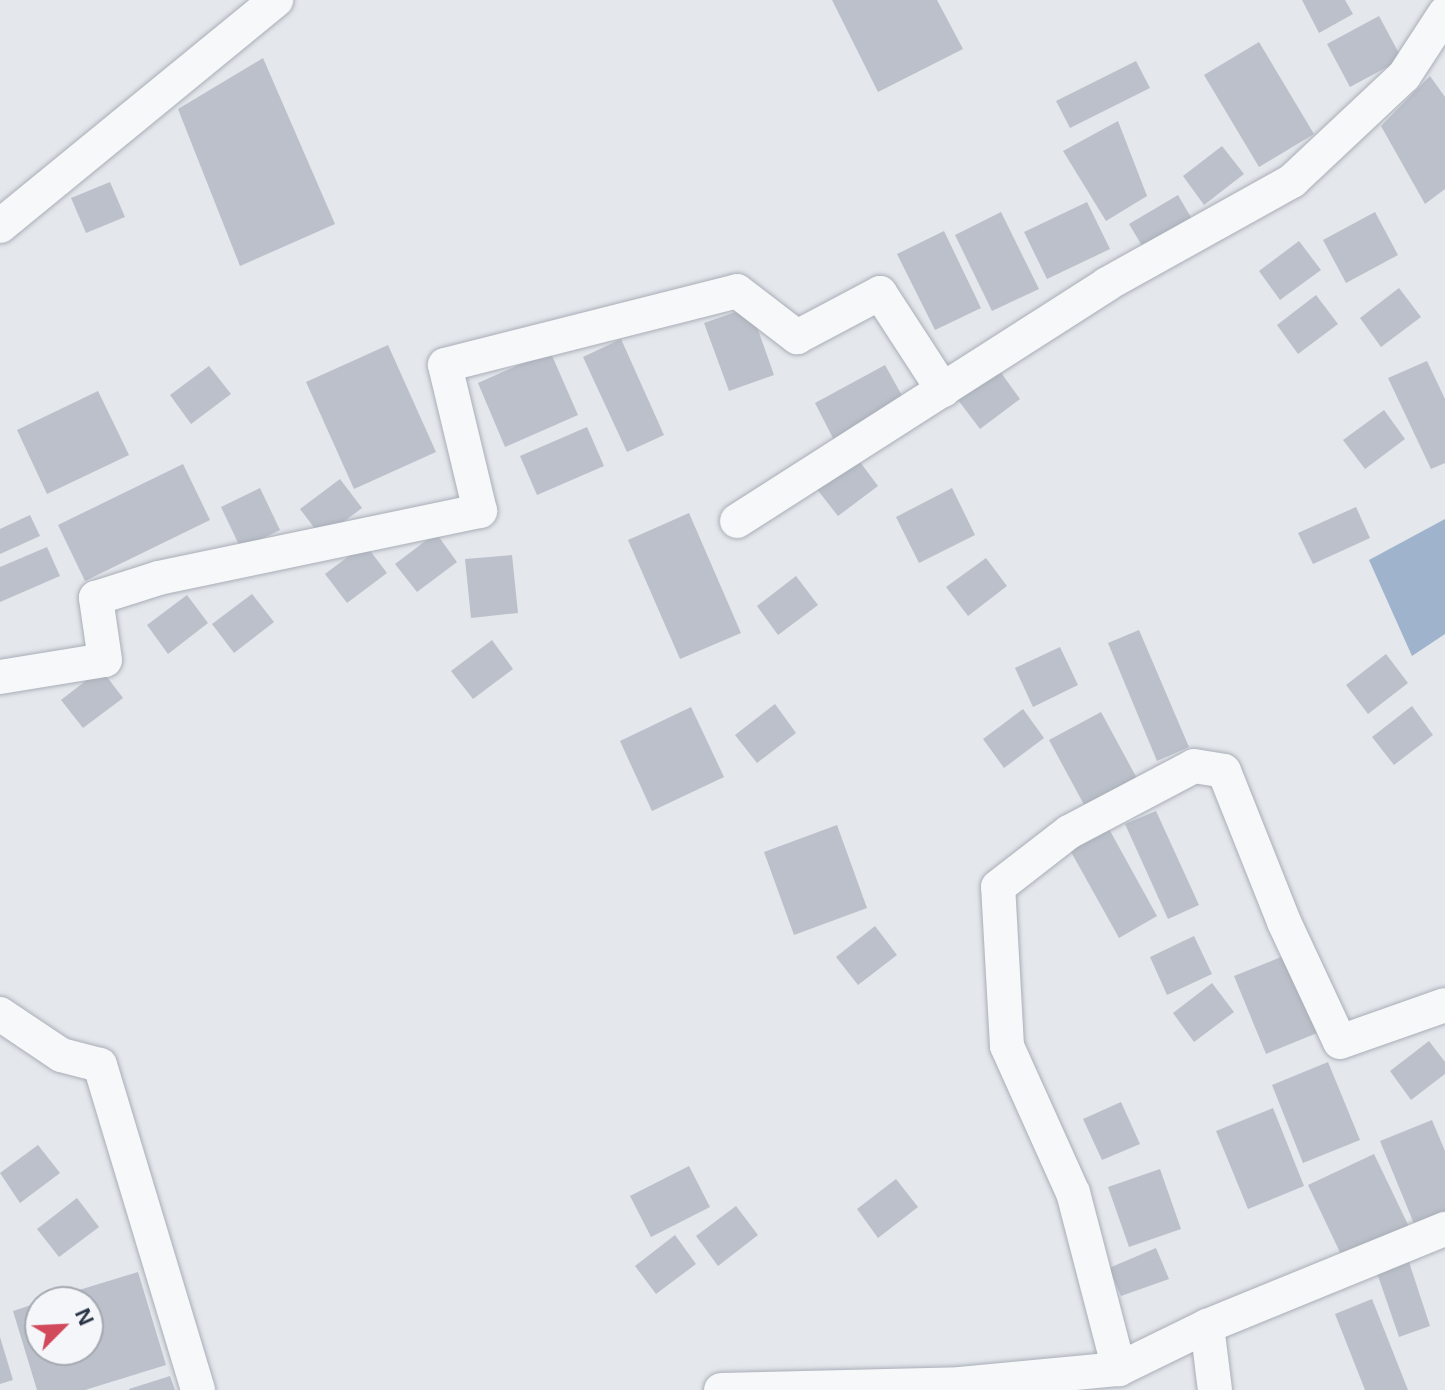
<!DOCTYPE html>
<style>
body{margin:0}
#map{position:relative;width:1445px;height:1390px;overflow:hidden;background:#e4e7ec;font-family:Arial,sans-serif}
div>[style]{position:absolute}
.water>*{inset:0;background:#9fb4cc}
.building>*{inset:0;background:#bbc0ca}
.roads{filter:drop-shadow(0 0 2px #a9aeb7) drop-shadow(0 0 2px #a9aeb7)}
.minor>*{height:34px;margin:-17px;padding:0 17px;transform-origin:17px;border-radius:17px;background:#f7f8fa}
span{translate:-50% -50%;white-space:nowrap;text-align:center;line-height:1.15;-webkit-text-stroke:6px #f4f6f9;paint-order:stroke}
.north{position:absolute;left:24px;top:1286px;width:80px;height:80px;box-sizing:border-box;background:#f4f6f9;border:2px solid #a4a8b1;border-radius:50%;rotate:66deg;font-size:22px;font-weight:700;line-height:32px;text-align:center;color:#2b3445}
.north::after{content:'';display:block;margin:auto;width:28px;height:36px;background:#d1495b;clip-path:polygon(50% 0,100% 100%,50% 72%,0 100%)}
</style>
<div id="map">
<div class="water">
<div style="clip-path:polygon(1445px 519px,1445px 634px,1412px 656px,1369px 560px)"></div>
</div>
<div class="building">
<div style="clip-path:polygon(832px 0,937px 0,963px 49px,878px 92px)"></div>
<div style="clip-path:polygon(1302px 0,1345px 0,1353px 14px,1319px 33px)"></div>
<div style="clip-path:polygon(1379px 16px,1402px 59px,1350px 87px,1327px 44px)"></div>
<div style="clip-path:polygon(1259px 42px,1314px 134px,1259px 167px,1204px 75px)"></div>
<div style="clip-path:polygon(263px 58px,335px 224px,240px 266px,178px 109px)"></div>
<div style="clip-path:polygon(1136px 61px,1150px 88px,1070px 128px,1056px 101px)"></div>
<div style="clip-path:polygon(1430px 76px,1445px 97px,1445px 189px,1425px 204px,1381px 126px)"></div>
<div style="clip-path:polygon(1118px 121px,1147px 196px,1106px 221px,1063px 151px)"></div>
<div style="clip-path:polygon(1222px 146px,1244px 174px,1204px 205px,1183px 176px)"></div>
<div style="clip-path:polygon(110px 182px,125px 217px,86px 233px,71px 198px)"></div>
<div style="clip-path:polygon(1178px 195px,1196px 226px,1147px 254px,1129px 224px)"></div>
<div style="clip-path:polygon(1087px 202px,1110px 249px,1047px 279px,1024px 232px)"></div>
<div style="clip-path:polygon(1001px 212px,1039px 289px,992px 311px,955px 235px)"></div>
<div style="clip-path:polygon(1375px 212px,1398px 255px,1346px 283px,1323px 240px)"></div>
<div style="clip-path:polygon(944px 231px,981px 308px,935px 330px,897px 254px)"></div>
<div style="clip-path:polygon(1299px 241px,1321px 270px,1280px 300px,1259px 271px)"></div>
<div style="clip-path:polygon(1399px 288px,1421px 317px,1381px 347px,1360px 318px)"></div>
<div style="clip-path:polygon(1316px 295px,1338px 324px,1298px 354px,1277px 325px)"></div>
<div style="clip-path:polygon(750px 307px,774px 375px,729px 391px,704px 323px)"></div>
<div style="clip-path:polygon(621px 339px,664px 435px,627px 452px,583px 357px)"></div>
<div style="clip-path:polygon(388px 345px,436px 452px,354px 489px,306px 382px)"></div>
<div style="clip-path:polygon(550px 351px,578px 415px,505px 447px,478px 383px)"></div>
<div style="clip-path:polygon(1427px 361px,1445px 399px,1445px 463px,1431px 469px,1388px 378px)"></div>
<div style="clip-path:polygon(885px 365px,909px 408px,837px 446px,815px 403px)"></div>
<div style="clip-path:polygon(209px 366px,231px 394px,191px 424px,170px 395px)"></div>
<div style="clip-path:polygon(999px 370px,1020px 399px,980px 429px,958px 400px)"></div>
<div style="clip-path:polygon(98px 391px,129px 455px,47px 494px,17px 430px)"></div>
<div style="clip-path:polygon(1384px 410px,1405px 439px,1365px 469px,1343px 440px)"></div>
<div style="clip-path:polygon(587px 427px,604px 466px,537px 495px,520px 456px)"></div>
<div style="clip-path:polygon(857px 458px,878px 486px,838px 516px,816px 488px)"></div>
<div style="clip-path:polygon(183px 464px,210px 520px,85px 581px,58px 525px)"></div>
<div style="clip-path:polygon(340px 479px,362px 508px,322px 538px,300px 509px)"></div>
<div style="clip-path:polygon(260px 488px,280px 530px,241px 549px,221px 507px)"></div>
<div style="clip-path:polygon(952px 488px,975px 535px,919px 563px,896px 517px)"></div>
<div style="clip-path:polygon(1356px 507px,1370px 538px,1313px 564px,1298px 533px)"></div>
<div style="clip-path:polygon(689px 513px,741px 633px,680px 659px,628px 540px)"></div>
<div style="clip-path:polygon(30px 515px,40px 536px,0 554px,0 529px)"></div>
<div style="clip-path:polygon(436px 533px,457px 562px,417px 592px,395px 564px)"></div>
<div style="clip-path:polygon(365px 544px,387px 573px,347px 603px,325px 574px)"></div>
<div style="clip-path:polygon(47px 547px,60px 576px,0 602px,0 567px)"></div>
<div style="clip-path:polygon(512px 555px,518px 613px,471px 618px,465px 559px)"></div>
<div style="clip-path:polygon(986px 558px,1007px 586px,968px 616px,946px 587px)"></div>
<div style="clip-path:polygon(796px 576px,818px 605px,778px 635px,757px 606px)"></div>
<div style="clip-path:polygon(252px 594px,274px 622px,234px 653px,212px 624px)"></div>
<div style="clip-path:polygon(187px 595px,208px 623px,168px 654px,147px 625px)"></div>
<div style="clip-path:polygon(1139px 630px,1189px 747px,1157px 761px,1108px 643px)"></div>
<div style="clip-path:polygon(492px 640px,513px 669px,473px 699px,451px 671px)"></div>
<div style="clip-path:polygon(1060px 647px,1078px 685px,1033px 707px,1015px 668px)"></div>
<div style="clip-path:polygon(1386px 654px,1408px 683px,1368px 714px,1346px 685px)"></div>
<div style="clip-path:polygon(101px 669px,123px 698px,83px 728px,61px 700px)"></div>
<div style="clip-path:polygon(775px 704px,796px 733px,757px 763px,735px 735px)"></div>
<div style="clip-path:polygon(1412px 706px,1433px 735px,1394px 765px,1372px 737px)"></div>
<div style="clip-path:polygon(691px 707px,724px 777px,652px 811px,620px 741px)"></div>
<div style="clip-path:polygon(1023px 709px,1044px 738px,1004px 768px,983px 739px)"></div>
<div style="clip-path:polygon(1101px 712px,1140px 784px,1088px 812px,1049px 740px)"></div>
<div style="clip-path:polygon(1156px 811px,1199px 905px,1168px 919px,1125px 824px)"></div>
<div style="clip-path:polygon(837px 825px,867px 908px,794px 935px,764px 852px)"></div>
<div style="clip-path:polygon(1109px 829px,1157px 916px,1119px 938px,1070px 850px)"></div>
<div style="clip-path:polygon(875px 926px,897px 955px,858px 985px,836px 957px)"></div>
<div style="clip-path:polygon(1194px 936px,1212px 974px,1167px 995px,1150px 957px)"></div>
<div style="clip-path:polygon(1291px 953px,1322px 1031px,1266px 1054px,1234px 976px)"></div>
<div style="clip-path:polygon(1212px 983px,1234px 1012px,1194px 1042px,1173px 1013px)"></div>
<div style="clip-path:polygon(1429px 1041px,1445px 1062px,1445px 1074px,1411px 1100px,1390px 1071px)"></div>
<div style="clip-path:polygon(1328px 1062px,1360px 1140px,1303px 1163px,1272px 1085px)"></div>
<div style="clip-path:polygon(1121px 1102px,1140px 1144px,1102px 1160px,1083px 1119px)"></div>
<div style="clip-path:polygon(1273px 1108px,1304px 1186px,1248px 1209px,1216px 1131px)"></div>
<div style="clip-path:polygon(1432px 1120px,1445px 1151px,1445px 1220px,1417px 1231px,1380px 1141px)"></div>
<div style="clip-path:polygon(38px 1145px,60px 1173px,20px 1203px,0 1173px)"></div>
<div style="clip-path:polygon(1374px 1154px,1412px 1233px,1346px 1265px,1308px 1185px)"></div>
<div style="clip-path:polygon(689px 1166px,710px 1207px,651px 1237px,630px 1196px)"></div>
<div style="clip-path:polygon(1160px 1169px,1181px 1229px,1129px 1247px,1108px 1187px)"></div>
<div style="clip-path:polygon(896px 1179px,918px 1207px,878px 1238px,857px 1209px)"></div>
<div style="clip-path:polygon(77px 1198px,99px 1227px,59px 1257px,37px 1229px)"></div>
<div style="clip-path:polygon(736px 1206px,758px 1235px,718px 1266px,696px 1236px)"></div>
<div style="clip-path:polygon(675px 1235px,696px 1264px,656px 1294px,635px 1266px)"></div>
<div style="clip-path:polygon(1156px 1248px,1169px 1279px,1121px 1296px,1109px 1268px)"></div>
<div style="clip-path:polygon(1408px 1259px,1430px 1326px,1399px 1337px,1376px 1270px)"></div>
<div style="clip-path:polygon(138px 1272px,166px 1365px,85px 1390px,37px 1390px,13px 1311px,40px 1302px,40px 1350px,88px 1350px,88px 1302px,43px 1301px)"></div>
<div style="clip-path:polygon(1372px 1299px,1408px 1390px,1365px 1390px,1335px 1314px)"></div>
<div style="clip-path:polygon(0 1337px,13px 1380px,0 1384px)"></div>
<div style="clip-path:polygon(170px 1376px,175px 1390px,129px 1390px,129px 1389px)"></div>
</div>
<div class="roads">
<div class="minor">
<div style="left:0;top:226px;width:357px;rotate:-39.3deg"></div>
<div style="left:737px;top:521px;width:439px;rotate:-32.6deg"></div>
<div style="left:1107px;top:284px;width:212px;rotate:-29.1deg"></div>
<div style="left:1292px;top:181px;width:154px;rotate:-43.2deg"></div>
<div style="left:1404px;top:76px;width:75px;rotate:-56.9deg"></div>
<div style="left:0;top:677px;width:106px;rotate:-9.2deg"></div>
<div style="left:105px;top:660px;width:63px;rotate:-98.3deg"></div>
<div style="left:96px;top:598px;width:66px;rotate:-17.6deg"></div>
<div style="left:159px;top:578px;width:328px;rotate:-11.8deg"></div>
<div style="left:480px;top:511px;width:150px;rotate:-103.5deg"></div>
<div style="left:445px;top:365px;width:301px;rotate:-14.2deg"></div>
<div style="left:737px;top:291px;width:76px;rotate:37.5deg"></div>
<div style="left:797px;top:337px;width:94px;rotate:-27.9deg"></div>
<div style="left:880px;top:293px;width:116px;rotate:57deg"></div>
<div style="left:0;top:1014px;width:73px;rotate:33.9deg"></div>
<div style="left:61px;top:1055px;width:40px;rotate:14.4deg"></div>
<div style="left:100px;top:1065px;width:339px;rotate:73.2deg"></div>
<div style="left:1207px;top:1326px;width:64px;rotate:82.9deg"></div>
<div style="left:1119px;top:1369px;width:182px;rotate:-104.6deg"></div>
<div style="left:1073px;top:1193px;width:161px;rotate:-114.2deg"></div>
<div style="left:1007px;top:1046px;width:159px;rotate:-93.2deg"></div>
<div style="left:998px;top:887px;width:90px;rotate:-37.8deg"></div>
<div style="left:1069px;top:832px;width:141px;rotate:-27.8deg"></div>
<div style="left:1194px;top:766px;width:30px;rotate:9deg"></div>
<div style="left:1224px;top:771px;width:162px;rotate:68.3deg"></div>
<div style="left:1284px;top:922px;width:132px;rotate:65deg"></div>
<div style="left:1340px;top:1042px;width:111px;rotate:-19.4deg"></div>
<div style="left:721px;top:1390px;width:239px;rotate:-1.4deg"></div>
<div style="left:960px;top:1384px;width:160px;rotate:-5.4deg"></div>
<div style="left:1119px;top:1369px;width:98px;rotate:-26deg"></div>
<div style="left:1207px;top:1326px;width:257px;rotate:-22.2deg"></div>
</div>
</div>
<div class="north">N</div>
</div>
